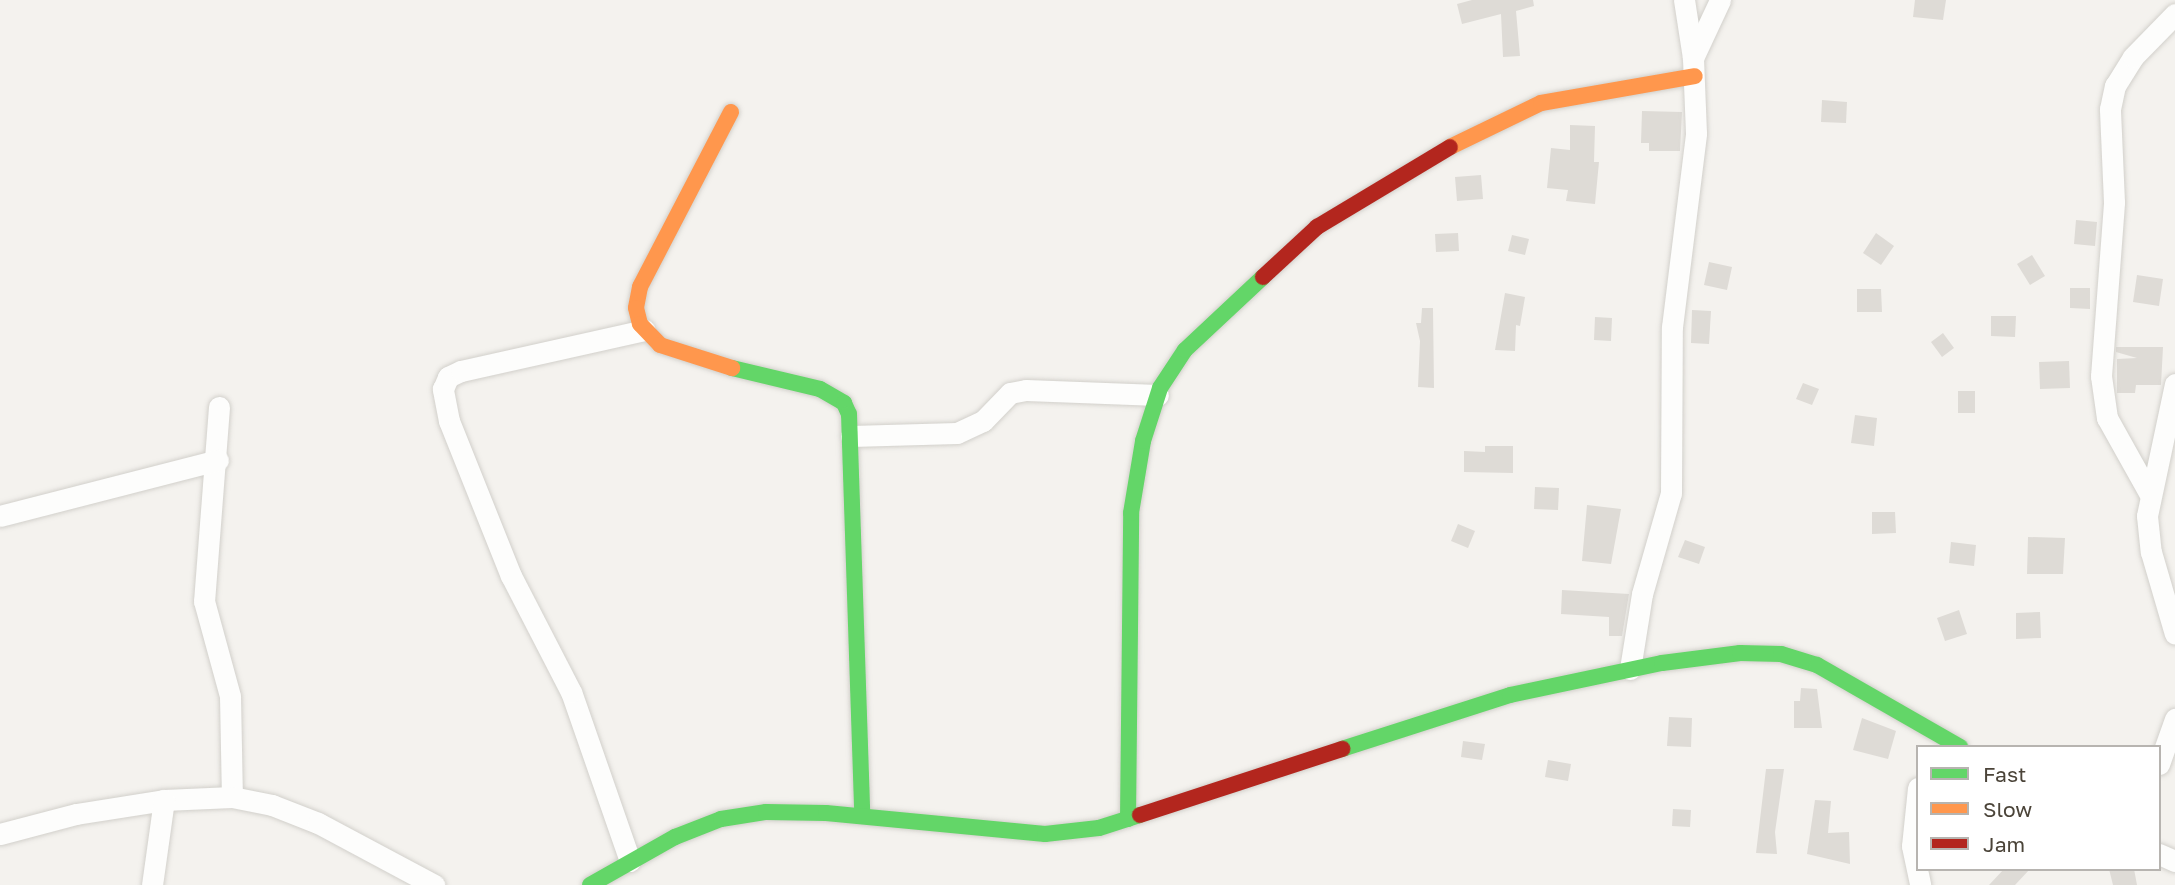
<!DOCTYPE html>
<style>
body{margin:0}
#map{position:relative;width:2175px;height:885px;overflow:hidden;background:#f4f2ee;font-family:"Golos Text",sans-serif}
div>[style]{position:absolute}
.building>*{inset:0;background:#dedbd6}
.roads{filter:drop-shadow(0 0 2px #d2d0cb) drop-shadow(0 0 2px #d2d0cb)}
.street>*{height:21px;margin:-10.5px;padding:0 10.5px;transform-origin:10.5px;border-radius:10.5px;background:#fdfdfc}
.fast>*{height:16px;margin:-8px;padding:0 8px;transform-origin:8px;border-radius:8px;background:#63d668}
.slow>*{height:16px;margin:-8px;padding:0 8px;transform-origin:8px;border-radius:8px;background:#ff974d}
.jam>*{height:16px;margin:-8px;padding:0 8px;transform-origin:8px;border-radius:8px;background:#b3261e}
span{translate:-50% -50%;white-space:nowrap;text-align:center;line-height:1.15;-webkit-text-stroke:6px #fff;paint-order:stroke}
.legend{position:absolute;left:1916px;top:745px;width:245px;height:126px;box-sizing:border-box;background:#fff;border:2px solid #b7b4b0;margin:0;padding:9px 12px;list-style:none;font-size:21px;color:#4b4439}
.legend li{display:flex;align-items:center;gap:14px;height:35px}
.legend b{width:35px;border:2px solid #b7b4b0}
</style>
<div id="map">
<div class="building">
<div style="clip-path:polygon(1472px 0,1533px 0,1534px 6px,1516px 11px,1520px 56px,1503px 57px,1501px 14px,1462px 24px,1457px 4px)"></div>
<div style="clip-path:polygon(1915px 0,1946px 0,1943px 20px,1913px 17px)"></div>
<div style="clip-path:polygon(1822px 100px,1847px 102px,1846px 123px,1821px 122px)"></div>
<div style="clip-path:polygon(1642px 111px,1682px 112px,1680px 151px,1649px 151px,1649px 143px,1641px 143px)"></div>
<div style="clip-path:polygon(1570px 125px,1595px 126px,1594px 162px,1599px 162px,1595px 204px,1566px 201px,1568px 190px,1547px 188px,1551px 148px,1570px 150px)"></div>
<div style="clip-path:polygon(1481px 175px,1483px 199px,1457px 201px,1455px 177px)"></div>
<div style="clip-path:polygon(2076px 220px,2097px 222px,2095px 246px,2074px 244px)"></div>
<div style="clip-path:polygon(1458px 233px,1459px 251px,1436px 252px,1435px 234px)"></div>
<div style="clip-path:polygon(1876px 233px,1894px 246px,1881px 265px,1863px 253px)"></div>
<div style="clip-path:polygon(1512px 235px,1529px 239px,1525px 255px,1508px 251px)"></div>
<div style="clip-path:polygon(2032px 255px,2045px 276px,2030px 285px,2017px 264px)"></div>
<div style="clip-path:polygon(1709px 262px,1732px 267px,1727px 290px,1704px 285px)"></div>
<div style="clip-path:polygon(2137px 275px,2163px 279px,2159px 306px,2133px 302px)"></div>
<div style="clip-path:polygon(2070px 288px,2090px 288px,2090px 309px,2070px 308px)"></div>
<div style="clip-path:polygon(1857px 289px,1881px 289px,1882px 312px,1857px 312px)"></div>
<div style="clip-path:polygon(1505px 293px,1525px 297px,1520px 326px,1516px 325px,1515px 351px,1495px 350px)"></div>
<div style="clip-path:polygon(1422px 308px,1433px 308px,1434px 388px,1418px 387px,1420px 341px,1416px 323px,1421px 323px)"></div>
<div style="clip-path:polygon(1692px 310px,1711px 311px,1709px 344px,1691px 343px)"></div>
<div style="clip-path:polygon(1991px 316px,2016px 316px,2015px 337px,1991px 336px)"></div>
<div style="clip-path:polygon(1595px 317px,1612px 318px,1611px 341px,1594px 340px)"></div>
<div style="clip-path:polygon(1943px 333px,1954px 348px,1942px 357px,1931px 342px)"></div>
<div style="clip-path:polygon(2116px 347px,2163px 347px,2161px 385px,2136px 385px,2135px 393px,2117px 393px,2117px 359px,2137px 358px,2116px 352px)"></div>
<div style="clip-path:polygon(2069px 361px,2070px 388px,2040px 389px,2039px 362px)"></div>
<div style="clip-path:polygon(1803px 383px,1819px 389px,1812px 405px,1796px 399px)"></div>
<div style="clip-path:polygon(1958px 391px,1975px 391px,1975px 413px,1958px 413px)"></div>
<div style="clip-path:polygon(1855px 415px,1877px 418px,1874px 446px,1851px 443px)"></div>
<div style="clip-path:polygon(1485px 446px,1513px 446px,1513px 473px,1464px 472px,1464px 451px,1485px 452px)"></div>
<div style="clip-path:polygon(1535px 487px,1559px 488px,1558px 510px,1534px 509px)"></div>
<div style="clip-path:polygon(1587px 505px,1621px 509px,1611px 564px,1582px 561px)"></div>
<div style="clip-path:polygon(1872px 512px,1895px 512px,1896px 533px,1872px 534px)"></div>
<div style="clip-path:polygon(1458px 524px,1475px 531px,1468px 548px,1451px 541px)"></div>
<div style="clip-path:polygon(2028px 537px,2065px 538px,2063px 574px,2027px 574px)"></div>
<div style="clip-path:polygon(1685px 540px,1705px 547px,1699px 564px,1678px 557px)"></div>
<div style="clip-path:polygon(1951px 542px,1976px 545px,1974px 566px,1949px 563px)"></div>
<div style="clip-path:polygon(1562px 590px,1629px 594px,1622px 636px,1609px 636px,1609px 617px,1561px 614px)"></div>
<div style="clip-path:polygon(1959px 610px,1967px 634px,1945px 641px,1937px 618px)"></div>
<div style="clip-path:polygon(2040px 612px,2041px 638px,2016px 639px,2016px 613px)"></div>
<div style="clip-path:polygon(1801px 688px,1817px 689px,1822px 728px,1794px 728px,1794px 701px,1800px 701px)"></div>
<div style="clip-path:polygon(1669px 717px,1692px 718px,1691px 747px,1667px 746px)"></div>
<div style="clip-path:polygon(1862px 718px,1896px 731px,1888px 759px,1853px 750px)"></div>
<div style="clip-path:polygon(1463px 741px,1485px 744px,1482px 760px,1461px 757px)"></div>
<div style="clip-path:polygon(1548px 760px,1571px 764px,1568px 781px,1545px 777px)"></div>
<div style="clip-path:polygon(1766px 769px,1784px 769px,1775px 832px,1777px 854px,1756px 853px)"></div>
<div style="clip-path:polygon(1815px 800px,1831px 801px,1828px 833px,1849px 832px,1850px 864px,1807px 854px)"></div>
<div style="clip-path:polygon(1673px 809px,1691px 810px,1690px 827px,1672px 826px)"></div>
<div style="clip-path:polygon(2004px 869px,2030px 869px,2015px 885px,1989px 885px)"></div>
<div style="clip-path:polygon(2109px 869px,2134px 869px,2137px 885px,2113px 885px)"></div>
</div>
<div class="roads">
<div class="street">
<div style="left:1693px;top:58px;width:64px;rotate:-65deg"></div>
<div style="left:2175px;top:384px;width:135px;rotate:102deg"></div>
<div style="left:2147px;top:516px;width:36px;rotate:84deg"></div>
<div style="left:2151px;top:552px;width:85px;rotate:73.7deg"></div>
<div style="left:219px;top:407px;width:195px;rotate:94.4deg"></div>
<div style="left:204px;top:601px;width:98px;rotate:74.7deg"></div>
<div style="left:230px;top:696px;width:101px;rotate:88.9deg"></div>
<div style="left:851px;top:436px;width:106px;rotate:-1.6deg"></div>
<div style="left:957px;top:433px;width:29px;rotate:-25deg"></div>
<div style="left:983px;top:421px;width:39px;rotate:-46deg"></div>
<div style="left:1010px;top:393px;width:16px;rotate:-11deg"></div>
<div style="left:1026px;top:390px;width:132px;rotate:2.2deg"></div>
<div style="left:2149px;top:493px;width:86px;rotate:-119.2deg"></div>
<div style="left:2107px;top:418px;width:42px;rotate:-98.1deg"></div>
<div style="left:2101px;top:376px;width:174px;rotate:-85.7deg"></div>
<div style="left:2114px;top:202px;width:93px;rotate:-92.5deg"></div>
<div style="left:2110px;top:109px;width:24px;rotate:-78deg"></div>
<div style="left:2115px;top:86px;width:34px;rotate:-58deg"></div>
<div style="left:2133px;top:57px;width:60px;rotate:-45.7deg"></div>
<div style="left:0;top:516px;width:225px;rotate:-14.4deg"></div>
<div style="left:1630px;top:669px;width:76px;rotate:-80.9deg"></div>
<div style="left:1642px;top:594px;width:105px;rotate:-74deg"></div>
<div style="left:1671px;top:493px;width:166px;rotate:-89.7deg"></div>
<div style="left:1672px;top:327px;width:195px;rotate:-82.9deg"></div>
<div style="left:1696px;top:133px;width:75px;rotate:-92.3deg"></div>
<div style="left:1693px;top:58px;width:59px;rotate:-98.8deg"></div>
<div style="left:2159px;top:764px;width:48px;rotate:-70.4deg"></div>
<div style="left:1918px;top:788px;width:58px;rotate:95.9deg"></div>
<div style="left:1912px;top:846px;width:40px;rotate:78deg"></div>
<div style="left:0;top:834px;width:79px;rotate:-14.7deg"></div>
<div style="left:76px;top:814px;width:89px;rotate:-9deg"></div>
<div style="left:164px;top:800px;width:68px;rotate:-2.5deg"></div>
<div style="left:232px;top:797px;width:41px;rotate:11.3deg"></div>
<div style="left:272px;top:805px;width:49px;rotate:21.4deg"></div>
<div style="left:318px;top:823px;width:132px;rotate:28.1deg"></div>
<div style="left:2159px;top:854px;width:17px;rotate:24deg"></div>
<div style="left:630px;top:861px;width:179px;rotate:-109.2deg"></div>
<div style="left:571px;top:692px;width:131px;rotate:-117.3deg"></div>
<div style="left:511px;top:576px;width:167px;rotate:-111.8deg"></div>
<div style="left:449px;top:421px;width:33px;rotate:-101deg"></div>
<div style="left:443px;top:389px;width:13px;rotate:-67deg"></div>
<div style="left:448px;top:377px;width:14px;rotate:-25deg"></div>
<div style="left:461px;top:371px;width:188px;rotate:-12.6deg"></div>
<div style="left:152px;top:885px;width:86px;rotate:-82deg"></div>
</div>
<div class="fast">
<div style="left:732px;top:368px;width:90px;rotate:13.4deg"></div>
<div style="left:820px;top:389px;width:28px;rotate:30deg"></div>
<div style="left:844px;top:403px;width:12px;rotate:66deg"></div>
<div style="left:849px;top:414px;width:402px;rotate:88.1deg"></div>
<div style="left:1342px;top:749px;width:176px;rotate:-17.8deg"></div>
<div style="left:1510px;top:695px;width:155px;rotate:-11.9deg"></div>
<div style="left:1662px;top:663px;width:79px;rotate:-7.3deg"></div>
<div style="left:1740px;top:653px;width:41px;rotate:1.4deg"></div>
<div style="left:1781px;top:654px;width:38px;rotate:17deg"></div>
<div style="left:1817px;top:665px;width:165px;rotate:29.8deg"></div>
<div style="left:1128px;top:819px;width:306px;rotate:-89.4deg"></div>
<div style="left:1131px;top:513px;width:73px;rotate:-80.5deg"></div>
<div style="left:1143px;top:441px;width:56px;rotate:-72.2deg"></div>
<div style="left:1160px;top:388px;width:45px;rotate:-56.7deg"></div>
<div style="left:1185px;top:350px;width:107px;rotate:-43.1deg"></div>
<div style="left:590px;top:885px;width:98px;rotate:-29.5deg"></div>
<div style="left:675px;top:837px;width:49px;rotate:-21.4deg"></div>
<div style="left:721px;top:819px;width:46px;rotate:-8.8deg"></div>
<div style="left:766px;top:812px;width:60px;rotate:1deg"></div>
<div style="left:826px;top:813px;width:220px;rotate:5.5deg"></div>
<div style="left:1045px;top:834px;width:54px;rotate:-6.3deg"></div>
<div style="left:1099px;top:828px;width:43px;rotate:-17.6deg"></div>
</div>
<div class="slow">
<div style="left:731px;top:112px;width:197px;rotate:117.5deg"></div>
<div style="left:640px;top:287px;width:21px;rotate:101deg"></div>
<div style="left:636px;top:308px;width:16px;rotate:76deg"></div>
<div style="left:640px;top:324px;width:29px;rotate:46deg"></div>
<div style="left:660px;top:345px;width:76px;rotate:17.7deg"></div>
<div style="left:1450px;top:147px;width:101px;rotate:-25.8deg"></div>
<div style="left:1541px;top:103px;width:156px;rotate:-9.9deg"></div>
</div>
<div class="jam">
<div style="left:1263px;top:277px;width:74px;rotate:-42.8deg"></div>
<div style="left:1317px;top:227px;width:155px;rotate:-31deg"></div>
<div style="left:1140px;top:815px;width:213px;rotate:-18.1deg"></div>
</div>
</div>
<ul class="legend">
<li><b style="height:9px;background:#63d668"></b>Fast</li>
<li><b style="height:9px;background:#ff974d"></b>Slow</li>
<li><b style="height:9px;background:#b3261e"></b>Jam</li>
</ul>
</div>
